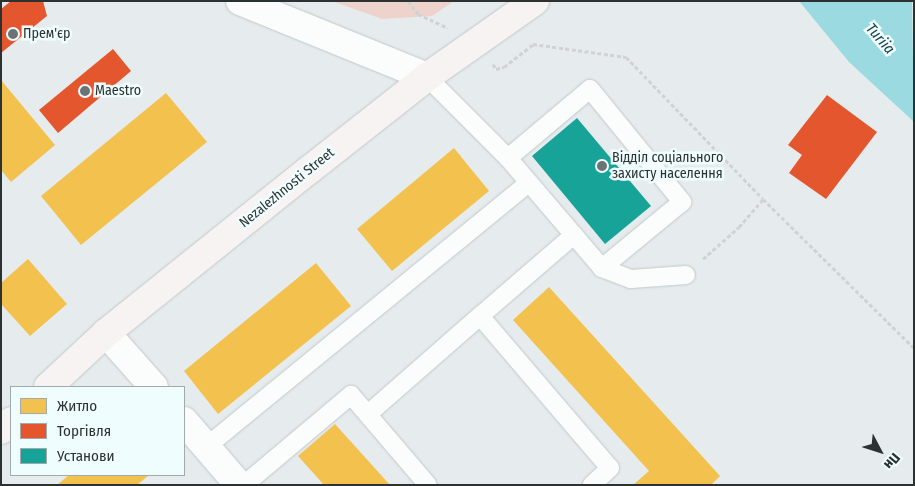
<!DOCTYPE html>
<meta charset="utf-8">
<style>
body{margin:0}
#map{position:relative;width:915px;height:486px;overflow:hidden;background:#e6ecee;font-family:"Fira Sans Condensed",sans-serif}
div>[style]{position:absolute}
.green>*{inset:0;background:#edd3cb}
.water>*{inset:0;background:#9cdae1}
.homes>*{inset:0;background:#f2c14e}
.shops>*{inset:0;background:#e4572e}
.public>*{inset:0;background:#17a398}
.path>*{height:3px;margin-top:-1.5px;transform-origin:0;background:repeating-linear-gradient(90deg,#d1d2d4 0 4px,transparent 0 6.5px)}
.roads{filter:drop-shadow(0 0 1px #c3c8c9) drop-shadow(0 0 1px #c3c8c9)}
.service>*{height:18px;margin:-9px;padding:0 9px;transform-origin:9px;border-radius:9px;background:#fbfcfc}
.minor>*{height:28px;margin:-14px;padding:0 14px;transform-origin:14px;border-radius:14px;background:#fbfcfc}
.tertiary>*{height:28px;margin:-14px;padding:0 14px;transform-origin:14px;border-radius:14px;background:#fbfcfc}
.secondary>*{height:28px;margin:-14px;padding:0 14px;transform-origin:14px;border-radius:14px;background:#f6f3f2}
.dots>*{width:14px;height:14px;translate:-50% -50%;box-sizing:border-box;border:2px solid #effdfe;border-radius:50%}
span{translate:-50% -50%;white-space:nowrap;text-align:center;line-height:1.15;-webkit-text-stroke:5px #effdfe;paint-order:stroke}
.poi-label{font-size:14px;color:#2c3132}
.left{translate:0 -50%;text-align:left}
.street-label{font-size:14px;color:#2c3132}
.water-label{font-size:15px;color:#184146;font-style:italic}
.frame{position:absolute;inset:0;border:2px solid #2c3132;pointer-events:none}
.legend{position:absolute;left:10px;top:386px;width:175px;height:90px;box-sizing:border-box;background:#effdfe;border:1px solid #a1abac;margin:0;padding:6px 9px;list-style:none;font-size:15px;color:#2c3132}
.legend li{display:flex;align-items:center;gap:10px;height:25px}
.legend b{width:25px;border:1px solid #a1abac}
.north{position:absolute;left:855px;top:426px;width:50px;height:50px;-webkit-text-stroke:4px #effdfe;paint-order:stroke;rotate:130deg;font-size:14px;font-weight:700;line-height:20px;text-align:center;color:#2c3132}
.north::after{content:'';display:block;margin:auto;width:18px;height:22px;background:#2c3132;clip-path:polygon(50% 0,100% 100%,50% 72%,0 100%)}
</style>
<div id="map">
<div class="green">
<div style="clip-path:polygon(332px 1px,454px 1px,432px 16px,382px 19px)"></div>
</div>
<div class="water">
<div style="clip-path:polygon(799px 1px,912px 1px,914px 122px,849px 62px)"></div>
</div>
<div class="homes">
<div style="clip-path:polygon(1px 80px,55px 145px,11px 182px,1px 170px)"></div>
<div style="clip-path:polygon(166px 93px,207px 142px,81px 245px,41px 196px)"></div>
<div style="clip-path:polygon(454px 148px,489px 191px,392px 271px,357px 229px)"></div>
<div style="clip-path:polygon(28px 259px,67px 304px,30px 336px,1px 304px,1px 283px)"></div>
<div style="clip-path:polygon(316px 263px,351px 306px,218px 414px,184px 371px)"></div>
<div style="clip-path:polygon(549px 287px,720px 476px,711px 485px,633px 485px,649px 471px,513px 320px)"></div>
<div style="clip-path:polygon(335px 424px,390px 485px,324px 485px,298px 456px)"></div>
<div style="clip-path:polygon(69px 475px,149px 475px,137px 485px,57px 485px)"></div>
</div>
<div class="shops">
<div style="clip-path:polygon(11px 1px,43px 1px,47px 16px,1px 53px,1px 9px)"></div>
<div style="clip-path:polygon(113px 49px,131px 71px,58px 133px,39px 110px)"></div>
<div style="clip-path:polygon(827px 95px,877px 132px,826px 199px,789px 173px,802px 155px,788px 145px)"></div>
</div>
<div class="public">
<div style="clip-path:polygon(577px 118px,651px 206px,605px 244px,532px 156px)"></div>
</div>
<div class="path">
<div style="left:408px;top:1px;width:16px;rotate:52deg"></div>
<div style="left:418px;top:14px;width:33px;rotate:25deg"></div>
<div style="left:493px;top:64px;width:6px;rotate:59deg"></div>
<div style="left:496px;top:69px;width:8px;rotate:-14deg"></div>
<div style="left:504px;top:67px;width:37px;rotate:-38deg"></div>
<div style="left:533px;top:44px;width:94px;rotate:8deg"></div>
<div style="left:626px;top:57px;width:197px;rotate:46deg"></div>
<div style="left:703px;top:259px;width:48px;rotate:-41.6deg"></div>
<div style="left:739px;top:227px;width:37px;rotate:-49deg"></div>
<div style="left:763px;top:199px;width:212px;rotate:44.6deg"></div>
</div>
<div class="roads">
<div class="service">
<div style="left:427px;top:77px;width:115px;rotate:45deg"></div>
<div style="left:508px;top:158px;width:107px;rotate:-40.1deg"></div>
<div style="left:590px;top:89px;width:146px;rotate:50.8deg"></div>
<div style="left:682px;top:202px;width:104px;rotate:140.5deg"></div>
<div style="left:508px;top:158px;width:145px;rotate:49.5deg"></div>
<div style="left:602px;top:268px;width:31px;rotate:21deg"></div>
<div style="left:631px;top:279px;width:55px;rotate:-4.2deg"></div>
<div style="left:480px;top:316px;width:124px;rotate:-40.8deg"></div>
<div style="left:368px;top:414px;width:149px;rotate:-41.2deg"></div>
<div style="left:480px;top:316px;width:200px;rotate:49.5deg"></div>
<div style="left:610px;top:468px;width:25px;rotate:137deg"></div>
<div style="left:206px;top:447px;width:417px;rotate:-39.3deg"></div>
<div style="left:244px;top:485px;width:140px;rotate:-40.1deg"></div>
<div style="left:351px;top:395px;width:118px;rotate:49.5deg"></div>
</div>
<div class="minor">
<div style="left:106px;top:333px;width:72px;rotate:48.4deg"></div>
<div style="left:184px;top:421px;width:84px;rotate:49.3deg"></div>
</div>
<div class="tertiary">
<div style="left:240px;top:1px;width:202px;rotate:22.1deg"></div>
</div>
<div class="secondary">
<div style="left:48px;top:387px;width:79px;rotate:-43deg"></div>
<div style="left:106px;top:333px;width:260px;rotate:-38.8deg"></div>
<div style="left:309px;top:170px;width:150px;rotate:-38.2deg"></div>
<div style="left:427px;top:77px;width:132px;rotate:-35.1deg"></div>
<div style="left:1px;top:430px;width:13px;rotate:-42deg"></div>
</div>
</div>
<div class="dots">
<div style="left:13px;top:34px;background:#6d7274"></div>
<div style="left:85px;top:91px;background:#6d7274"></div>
<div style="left:602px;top:166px;background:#6d7274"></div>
</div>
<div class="poi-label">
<span class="left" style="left:23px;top:34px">Прем'єр</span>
<span class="left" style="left:95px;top:91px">Maestro</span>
<span class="left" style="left:612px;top:166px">Відділ соціального<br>захисту населення</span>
</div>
<div class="street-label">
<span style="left:287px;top:188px;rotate:-39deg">Nezalezhnosti Street</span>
</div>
<div class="water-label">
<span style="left:880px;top:39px;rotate:49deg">Turiia</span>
</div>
<div class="frame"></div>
<ul class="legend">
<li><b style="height:14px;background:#f2c14e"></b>Житло</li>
<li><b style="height:14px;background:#e4572e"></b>Торгівля</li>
<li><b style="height:14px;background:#17a398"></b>Установи</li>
</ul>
<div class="north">Пн</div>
</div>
